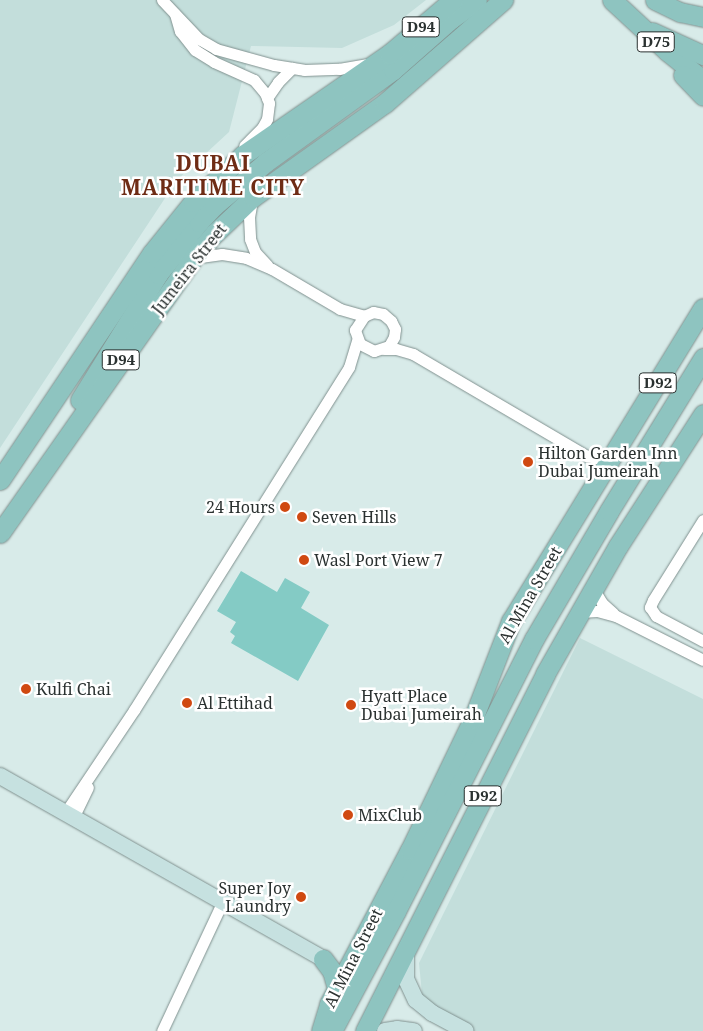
<!DOCTYPE html>
<style>
body{margin:0}
#map{position:relative;width:703px;height:1031px;overflow:hidden;background:#d8ebe9;font-family:"Noto Serif",serif}
div>[style]{position:absolute}
.built>*{inset:0;background:#c3dedb}
.green>*{inset:0;background:#84cbc5}
.roads{filter:drop-shadow(0 0 1px #80918f) drop-shadow(0 0 1px #80918f)}
.street>*{height:11px;margin:-5.5px;padding:0 5.5px;transform-origin:5.5px;border-radius:5.5px;background:#fff}
.secondary>*{height:16px;margin:-8px;padding:0 8px;transform-origin:8px;border-radius:8px;background:#c6e1e0}
.primary>*{height:19px;margin:-9.5px;padding:0 9.5px;transform-origin:9.5px;border-radius:9.5px;background:#8ec4c0}
.dots>*{width:14px;height:14px;translate:-50% -50%;box-sizing:border-box;border:2px solid #fff;border-radius:50%}
span{translate:-50% -50%;white-space:nowrap;text-align:center;line-height:1.15;-webkit-text-stroke:5px #fff;paint-order:stroke}
.shield-label span{padding:1px 4px;background:#fff;border:1px solid;border-radius:4px;-webkit-text-stroke-width:0}
.shield-label{font-size:15px;color:#2a3130;font-weight:700}
.street-label{font-size:16px;color:#2a3130}
.poi-label{font-size:16px;color:#2a3130}
.left{translate:0 -50%;text-align:left}
.right{translate:-100% -50%;text-align:right}
.district-label{font-size:21px;color:#6e2c15;font-weight:700;letter-spacing:1px}
</style>
<div id="map">
<div class="built">
<div style="clip-path:polygon(0 0,426px 0,394px 25px,342px 48px,251px 46px,229px 132px,177px 180px,0 448px)"></div>
<div style="clip-path:polygon(580px 638px,703px 699px,703px 1031px,472px 1031px,423px 1004px,419px 963px)"></div>
</div>
<div class="green">
<div style="clip-path:polygon(241px 571px,277px 592px,285px 578px,310px 592px,301px 608px,329px 625px,298px 681px,231px 643px,235px 636px,230px 632px,236px 622px,217px 611px)"></div>
</div>
<div class="roads">
<div class="street">
<div style="left:162px;top:0;width:54px;rotate:46.5deg"></div>
<div style="left:199px;top:39px;width:20px;rotate:30deg"></div>
<div style="left:216px;top:49px;width:60px;rotate:15.4deg"></div>
<div style="left:274px;top:65px;width:30px;rotate:9deg"></div>
<div style="left:304px;top:70px;width:35px;rotate:-2deg"></div>
<div style="left:339px;top:69px;width:28px;rotate:-10deg"></div>
<div style="left:175px;top:14px;width:18px;rotate:74deg"></div>
<div style="left:180px;top:31px;width:24px;rotate:52deg"></div>
<div style="left:195px;top:50px;width:22px;rotate:32deg"></div>
<div style="left:214px;top:62px;width:44px;rotate:24.2deg"></div>
<div style="left:254px;top:80px;width:17px;rotate:50deg"></div>
<div style="left:265px;top:93px;width:11px;rotate:68deg"></div>
<div style="left:269px;top:103px;width:16px;rotate:97deg"></div>
<div style="left:267px;top:119px;width:10px;rotate:119deg"></div>
<div style="left:262px;top:128px;width:25px;rotate:135deg"></div>
<div style="left:267px;top:98px;width:19px;rotate:-55deg"></div>
<div style="left:278px;top:82px;width:20px;rotate:-45deg"></div>
<div style="left:252px;top:200px;width:17px;rotate:100deg"></div>
<div style="left:249px;top:217px;width:22px;rotate:87deg"></div>
<div style="left:250px;top:239px;width:14px;rotate:69deg"></div>
<div style="left:255px;top:252px;width:18px;rotate:47deg"></div>
<div style="left:193px;top:258px;width:29px;rotate:-8deg"></div>
<div style="left:222px;top:254px;width:24px;rotate:9deg"></div>
<div style="left:246px;top:258px;width:28px;rotate:23deg"></div>
<div style="left:272px;top:269px;width:79px;rotate:30.5deg"></div>
<div style="left:340px;top:309px;width:25px;rotate:16deg"></div>
<div style="left:364px;top:316px;width:10px;rotate:-24deg"></div>
<div style="left:373px;top:312px;width:10px;rotate:11deg"></div>
<div style="left:383px;top:314px;width:11px;rotate:41deg"></div>
<div style="left:391px;top:321px;width:9px;rotate:63deg"></div>
<div style="left:395px;top:329px;width:8px;rotate:97deg"></div>
<div style="left:394px;top:337px;width:10px;rotate:119deg"></div>
<div style="left:389px;top:346px;width:16px;rotate:162deg"></div>
<div style="left:374px;top:351px;width:16px;rotate:-153deg"></div>
<div style="left:360px;top:344px;width:15px;rotate:-110deg"></div>
<div style="left:355px;top:330px;width:17px;rotate:-57deg"></div>
<div style="left:384px;top:349px;width:12px"></div>
<div style="left:396px;top:349px;width:18px;rotate:16deg"></div>
<div style="left:413px;top:354px;width:202px;rotate:30.4deg"></div>
<div style="left:587px;top:456px;width:13px;rotate:13deg"></div>
<div style="left:600px;top:459px;width:12px;rotate:-5deg"></div>
<div style="left:703px;top:520px;width:94px;rotate:122deg"></div>
<div style="left:653px;top:600px;width:8px;rotate:113deg"></div>
<div style="left:650px;top:607px;width:11px;rotate:56deg"></div>
<div style="left:656px;top:616px;width:53px;rotate:28deg"></div>
<div style="left:593px;top:588px;width:17px;rotate:59deg"></div>
<div style="left:602px;top:603px;width:15px;rotate:42deg"></div>
<div style="left:580px;top:612px;width:17px;rotate:-3deg"></div>
<div style="left:597px;top:611px;width:20px;rotate:15deg"></div>
<div style="left:616px;top:616px;width:97px;rotate:26.8deg"></div>
<div style="left:65px;top:813px;width:124px;rotate:-56.2deg"></div>
<div style="left:134px;top:710px;width:405px;rotate:-57.9deg"></div>
<div style="left:349px;top:367px;width:28px;rotate:-73deg"></div>
<div style="left:73px;top:818px;width:34px;rotate:-64deg"></div>
<div style="left:162px;top:1031px;width:141px;rotate:-64.9deg"></div>
</div>
<div class="secondary">
<div style="left:0;top:776px;width:371px;rotate:29.5deg"></div>
<div style="left:406px;top:951px;width:28px;rotate:90deg"></div>
<div style="left:406px;top:979px;width:23px;rotate:65deg"></div>
<div style="left:416px;top:1000px;width:21px;rotate:39deg"></div>
<div style="left:432px;top:1013px;width:38px;rotate:28deg"></div>
<div style="left:385px;top:1031px;width:12px;rotate:-9deg"></div>
<div style="left:397px;top:1029px;width:17px;rotate:7deg"></div>
</div>
<div class="primary">
<div style="left:612px;top:0;width:75px;rotate:42.8deg"></div>
<div style="left:667px;top:51px;width:46px;rotate:38.9deg"></div>
<div style="left:655px;top:0;width:28px;rotate:26deg"></div>
<div style="left:680px;top:12px;width:24px;rotate:12deg"></div>
<div style="left:652px;top:32px;width:56px;rotate:24.3deg"></div>
<div style="left:683px;top:75px;width:29px;rotate:46deg"></div>
<div style="left:80px;top:400px;width:148px;rotate:-58.2deg"></div>
<div style="left:158px;top:274px;width:66px;rotate:-51.7deg"></div>
<div style="left:199px;top:222px;width:22px;rotate:-47deg"></div>
<div style="left:214px;top:206px;width:68px;rotate:-40.2deg"></div>
<div style="left:266px;top:162px;width:157px;rotate:-35.9deg"></div>
<div style="left:393px;top:70px;width:77px;rotate:-41.3deg"></div>
<div style="left:451px;top:19px;width:32px;rotate:-36deg"></div>
<div style="left:0;top:480px;width:273px;rotate:-56.2deg"></div>
<div style="left:152px;top:253px;width:65px;rotate:-51.2deg"></div>
<div style="left:193px;top:202px;width:69px;rotate:-43.2deg"></div>
<div style="left:243px;top:155px;width:178px;rotate:-34.7deg"></div>
<div style="left:389px;top:54px;width:84px;rotate:-40.2deg"></div>
<div style="left:0;top:533px;width:336px;rotate:-54.9deg"></div>
<div style="left:193px;top:258px;width:33px;rotate:-49deg"></div>
<div style="left:215px;top:233px;width:52px;rotate:-43.5deg"></div>
<div style="left:253px;top:197px;width:162px;rotate:-35.5deg"></div>
<div style="left:385px;top:103px;width:157px;rotate:-41.1deg"></div>
<div style="left:323px;top:959px;width:15px;rotate:53deg"></div>
<div style="left:332px;top:971px;width:18px;rotate:74deg"></div>
<div style="left:321px;top:1031px;width:28px;rotate:-73deg"></div>
<div style="left:329px;top:1004px;width:174px;rotate:-62.3deg"></div>
<div style="left:410px;top:850px;width:145px;rotate:-64.3deg"></div>
<div style="left:473px;top:719px;width:105px;rotate:-68.8deg"></div>
<div style="left:511px;top:621px;width:367px;rotate:-58.5deg"></div>
<div style="left:332px;top:1031px;width:136px;rotate:-61.9deg"></div>
<div style="left:396px;top:911px;width:305px;rotate:-63.1deg"></div>
<div style="left:534px;top:639px;width:148px;rotate:-59.6deg"></div>
<div style="left:609px;top:511px;width:180px;rotate:-58.4deg"></div>
<div style="left:365px;top:1031px;width:400px;rotate:-63.2deg"></div>
<div style="left:545px;top:674px;width:147px;rotate:-60.3deg"></div>
<div style="left:618px;top:546px;width:157px;rotate:-57.2deg"></div>
</div>
</div>
<div class="dots">
<div style="left:528px;top:462px;background:#d04911"></div>
<div style="left:285px;top:507px;background:#d04911"></div>
<div style="left:302px;top:517px;background:#d04911"></div>
<div style="left:304px;top:560px;background:#d04911"></div>
<div style="left:26px;top:689px;background:#d04911"></div>
<div style="left:187px;top:703px;background:#d04911"></div>
<div style="left:351px;top:705px;background:#d04911"></div>
<div style="left:348px;top:815px;background:#d04911"></div>
<div style="left:301px;top:897px;background:#d04911"></div>
</div>
<div class="shield-label">
<span style="left:421px;top:27px">D94</span>
<span style="left:656px;top:42px">D75</span>
<span style="left:121px;top:360px">D94</span>
<span style="left:658px;top:383px">D92</span>
<span style="left:483px;top:796px">D92</span>
</div>
<div class="street-label">
<span style="left:189px;top:269px;rotate:-52deg">Jumeira Street</span>
<span style="left:530px;top:595px;rotate:-60deg">Al Mina Street</span>
<span style="left:353px;top:958px;rotate:-63deg">Al Mina Street</span>
</div>
<div class="poi-label">
<span class="left" style="left:538px;top:462px">Hilton Garden Inn<br>Dubai Jumeirah</span>
<span class="right" style="left:275px;top:507px">24 Hours</span>
<span class="left" style="left:312px;top:517px">Seven Hills</span>
<span class="left" style="left:314px;top:560px">Wasl Port View 7</span>
<span class="left" style="left:36px;top:689px">Kulfi Chai</span>
<span class="left" style="left:361px;top:705px">Hyatt Place<br>Dubai Jumeirah</span>
<span class="left" style="left:197px;top:703px">Al Ettihad</span>
<span class="left" style="left:358px;top:815px">MixClub</span>
<span class="right" style="left:291px;top:897px">Super Joy<br>Laundry</span>
</div>
<div class="district-label">
<span style="left:213px;top:175px">DUBAI<br>MARITIME CITY</span>
</div>
</div>
